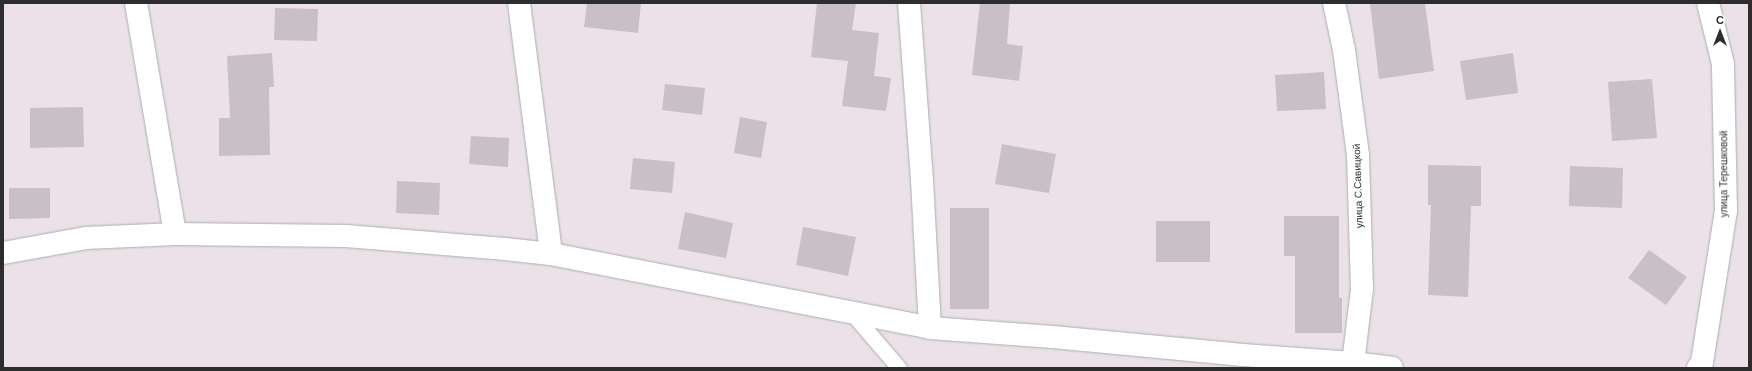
<!DOCTYPE html>
<meta charset="utf-8">
<style>
body{margin:0}
#map{position:relative;width:1752px;height:371px;overflow:hidden;background:#ede1e9;font-family:"DM Sans",sans-serif}
div>[style]{position:absolute}
.building>*{inset:0;background:#c9bfc6}
.roads{filter:drop-shadow(0 0 1px #a7b1ac) drop-shadow(0 0 1px #a7b1ac)}
.lane>*{height:15px;margin:-7.5px;padding:0 7.5px;transform-origin:7.5px;border-radius:7.5px;background:#fff}
.street>*{height:22px;margin:-11px;padding:0 11px;transform-origin:11px;border-radius:11px;background:#fff}
span{translate:-50% -50%;white-space:nowrap;text-align:center;line-height:1.15;-webkit-text-stroke:4px #fff;paint-order:stroke}
.street-label{font-size:10px;color:#2d2d2d}
.frame{position:absolute;inset:0;border:4px solid #2d2d2d;pointer-events:none}
.north{position:absolute;left:1700px;top:12px;width:40px;height:40px;-webkit-text-stroke:3px #fff;paint-order:stroke;rotate:0deg;font-size:11px;font-weight:700;line-height:16px;text-align:center;color:#2d2d2d}
.north::after{content:'';display:block;margin:auto;width:14px;height:18px;background:#2d2d2d;clip-path:polygon(50% 0,100% 100%,50% 72%,0 100%)}
</style>
<div id="map">
<div class="building">
<div style="clip-path:polygon(587px 3px,641px 3px,638px 33px,584px 27px)"></div>
<div style="clip-path:polygon(817px 3px,856px 3px,852px 30px,879px 33px,874px 76px,891px 78px,886px 111px,842px 106px,848px 61px,811px 57px)"></div>
<div style="clip-path:polygon(980px 3px,1010px 3px,1007px 44px,1023px 46px,1019px 81px,972px 75px)"></div>
<div style="clip-path:polygon(1370px 3px,1425px 3px,1434px 71px,1379px 79px)"></div>
<div style="clip-path:polygon(275px 8px,318px 9px,317px 41px,274px 40px)"></div>
<div style="clip-path:polygon(272px 53px,274px 87px,269px 87px,270px 155px,219px 156px,219px 118px,230px 118px,227px 56px)"></div>
<div style="clip-path:polygon(1513px 53px,1518px 93px,1466px 100px,1460px 61px)"></div>
<div style="clip-path:polygon(1324px 72px,1326px 109px,1277px 111px,1275px 75px)"></div>
<div style="clip-path:polygon(1652px 79px,1657px 138px,1612px 141px,1608px 82px)"></div>
<div style="clip-path:polygon(665px 84px,705px 88px,702px 115px,662px 110px)"></div>
<div style="clip-path:polygon(83px 107px,84px 147px,30px 148px,30px 108px)"></div>
<div style="clip-path:polygon(740px 117px,767px 122px,761px 158px,734px 153px)"></div>
<div style="clip-path:polygon(471px 136px,509px 138px,508px 167px,469px 164px)"></div>
<div style="clip-path:polygon(1002px 144px,1056px 154px,1049px 193px,995px 184px)"></div>
<div style="clip-path:polygon(633px 158px,675px 162px,672px 193px,630px 189px)"></div>
<div style="clip-path:polygon(1428px 165px,1481px 166px,1481px 206px,1471px 206px,1468px 297px,1428px 295px,1431px 205px,1428px 205px)"></div>
<div style="clip-path:polygon(1570px 166px,1623px 168px,1622px 208px,1569px 206px)"></div>
<div style="clip-path:polygon(397px 181px,440px 183px,439px 215px,396px 213px)"></div>
<div style="clip-path:polygon(9px 188px,50px 188px,50px 218px,9px 219px)"></div>
<div style="clip-path:polygon(950px 208px,989px 208px,989px 309px,950px 309px)"></div>
<div style="clip-path:polygon(685px 212px,733px 223px,726px 258px,678px 249px)"></div>
<div style="clip-path:polygon(1284px 216px,1339px 216px,1339px 298px,1342px 298px,1342px 333px,1295px 333px,1295px 256px,1284px 256px)"></div>
<div style="clip-path:polygon(1156px 221px,1210px 221px,1210px 262px,1156px 262px)"></div>
<div style="clip-path:polygon(803px 227px,856px 237px,848px 276px,796px 265px)"></div>
<div style="clip-path:polygon(1649px 250px,1687px 277px,1666px 305px,1628px 278px)"></div>
</div>
<div class="roads">
<div class="lane">
<div style="left:851px;top:312px;width:74px;rotate:49.4deg"></div>
</div>
<div class="street">
<div style="left:136px;top:3px;width:234px;rotate:80.4deg"></div>
<div style="left:519px;top:3px;width:253px;rotate:82.7deg"></div>
<div style="left:909px;top:3px;width:177px;rotate:85.8deg"></div>
<div style="left:922px;top:180px;width:148px;rotate:86.9deg"></div>
<div style="left:1334px;top:3px;width:48px;rotate:78deg"></div>
<div style="left:1344px;top:50px;width:106px;rotate:82.4deg"></div>
<div style="left:1358px;top:155px;width:134px;rotate:88.3deg"></div>
<div style="left:1362px;top:289px;width:75px;rotate:96.9deg"></div>
<div style="left:1353px;top:363px;width:8px;rotate:140deg"></div>
<div style="left:3px;top:253px;width:84px;rotate:-10.2deg"></div>
<div style="left:86px;top:238px;width:89px;rotate:-2.6deg"></div>
<div style="left:175px;top:234px;width:171px;rotate:0.7deg"></div>
<div style="left:346px;top:236px;width:160px;rotate:4.7deg"></div>
<div style="left:505px;top:249px;width:46px;rotate:6.2deg"></div>
<div style="left:551px;top:254px;width:386px;rotate:11deg"></div>
<div style="left:930px;top:328px;width:123px;rotate:4.2deg"></div>
<div style="left:1053px;top:337px;width:191px;rotate:5.4deg"></div>
<div style="left:1243px;top:355px;width:110px;rotate:4.2deg"></div>
<div style="left:1353px;top:363px;width:39px;rotate:7deg"></div>
<div style="left:1698px;top:368px;width:7px;rotate:-56deg"></div>
<div style="left:1702px;top:362px;width:153px;rotate:-81deg"></div>
<div style="left:1726px;top:211px;width:147px;rotate:-91.2deg"></div>
<div style="left:1723px;top:64px;width:63px;rotate:-103.8deg"></div>
</div>
</div>
<div class="street-label">
<span style="left:1724px;top:174px;rotate:-90deg">улица Терешковой</span>
<span style="left:1358px;top:186px;rotate:-92deg">улица С.Савицкой</span>
</div>
<div class="frame"></div>
<div class="north">С</div>
</div>
